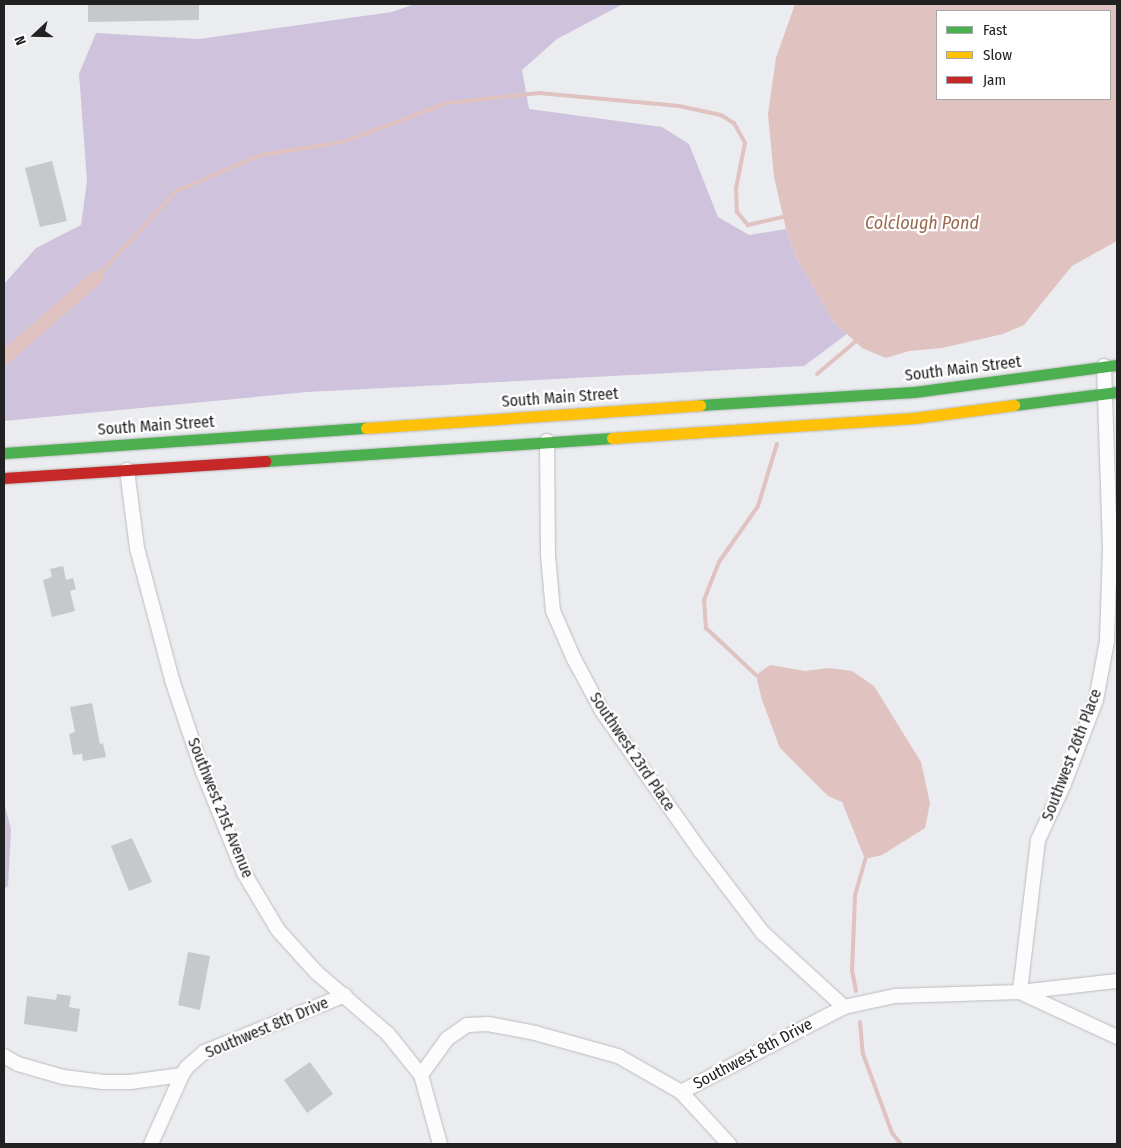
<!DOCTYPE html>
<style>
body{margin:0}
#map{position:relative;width:1121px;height:1148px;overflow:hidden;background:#eaecef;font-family:"Fira Sans Condensed",sans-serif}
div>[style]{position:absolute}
.forest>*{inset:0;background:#cfc2dc}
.water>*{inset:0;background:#e0c2c0}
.stream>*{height:4px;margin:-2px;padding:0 2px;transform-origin:2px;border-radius:2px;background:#e0c2c0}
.canal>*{height:14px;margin:-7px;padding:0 7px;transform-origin:7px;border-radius:7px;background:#e0c2c0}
.building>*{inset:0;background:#c6c8ca}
.roads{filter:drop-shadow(0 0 1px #bbbcbe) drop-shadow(0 0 1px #bbbcbe)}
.street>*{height:14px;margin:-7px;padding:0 7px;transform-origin:7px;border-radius:7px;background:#fcfcfd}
.fast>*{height:11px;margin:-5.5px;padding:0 5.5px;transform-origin:5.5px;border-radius:5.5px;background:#4caf50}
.slow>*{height:11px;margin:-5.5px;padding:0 5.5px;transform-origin:5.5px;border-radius:5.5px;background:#ffc107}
.jam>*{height:11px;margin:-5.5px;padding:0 5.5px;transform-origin:5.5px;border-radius:5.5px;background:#c62828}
span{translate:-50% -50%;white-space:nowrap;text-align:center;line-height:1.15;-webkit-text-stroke:4.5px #fff;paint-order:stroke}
.street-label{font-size:16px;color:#212121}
.water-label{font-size:18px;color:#9c684c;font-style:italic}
.frame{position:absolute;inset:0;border:5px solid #212121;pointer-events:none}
.legend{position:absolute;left:936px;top:10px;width:175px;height:90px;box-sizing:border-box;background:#fff;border:1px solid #a6a6a6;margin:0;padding:6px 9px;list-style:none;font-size:15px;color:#212121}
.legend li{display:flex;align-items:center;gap:10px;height:25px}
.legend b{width:25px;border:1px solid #a6a6a6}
.north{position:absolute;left:10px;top:10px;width:50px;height:50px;-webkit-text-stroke:4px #fff;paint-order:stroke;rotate:249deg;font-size:14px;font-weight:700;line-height:20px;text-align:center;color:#212121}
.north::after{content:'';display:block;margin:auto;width:18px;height:22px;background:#212121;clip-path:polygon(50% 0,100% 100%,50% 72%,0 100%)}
</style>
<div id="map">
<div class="forest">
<div style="clip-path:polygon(415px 4px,623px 4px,557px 39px,522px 70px,529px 109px,662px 127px,689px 144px,718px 217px,749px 235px,786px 229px,796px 257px,833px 321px,847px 334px,804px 366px,307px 392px,4px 421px,4px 284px,36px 248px,81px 225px,87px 181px,79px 74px,96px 33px,199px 39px,392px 12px)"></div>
<div style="clip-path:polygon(4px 803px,11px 829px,8px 886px,4px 889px)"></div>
</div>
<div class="water">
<div style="clip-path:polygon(evenodd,795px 4px,1117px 4px,1117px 241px,1072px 266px,1024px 325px,1003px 334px,942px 348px,909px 351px,886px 358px,862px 348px,833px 321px,796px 257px,786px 229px,774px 177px,768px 114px,776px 58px,795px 4px,937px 11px,1110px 11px,1110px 99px,937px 99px,937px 11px)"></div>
<div style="clip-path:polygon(770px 665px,805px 671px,829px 668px,852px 671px,874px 686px,921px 762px,930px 803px,925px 828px,882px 855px,865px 859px,842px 802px,828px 796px,780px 748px,762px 700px,756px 675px)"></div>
</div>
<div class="stream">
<div style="left:97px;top:277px;width:117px;rotate:-47.4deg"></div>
<div style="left:176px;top:191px;width:92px;rotate:-23deg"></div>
<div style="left:261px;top:155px;width:83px;rotate:-9deg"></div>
<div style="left:343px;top:142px;width:111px;rotate:-20.6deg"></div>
<div style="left:447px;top:103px;width:93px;rotate:-6.2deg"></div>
<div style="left:539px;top:93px;width:141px;rotate:5.3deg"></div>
<div style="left:679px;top:106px;width:43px;rotate:12.1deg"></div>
<div style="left:721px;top:115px;width:15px;rotate:32deg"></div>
<div style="left:734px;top:123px;width:23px;rotate:61deg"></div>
<div style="left:745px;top:143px;width:46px;rotate:101.3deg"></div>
<div style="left:736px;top:188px;width:24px;rotate:88deg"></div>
<div style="left:737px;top:212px;width:17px;rotate:50deg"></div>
<div style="left:748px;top:225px;width:36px;rotate:-13deg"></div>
<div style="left:817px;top:374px;width:50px;rotate:-40.1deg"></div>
<div style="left:756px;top:675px;width:69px;rotate:-136.8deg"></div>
<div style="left:706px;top:628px;width:28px;rotate:-94deg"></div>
<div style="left:704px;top:600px;width:41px;rotate:-68.5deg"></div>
<div style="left:719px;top:562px;width:68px;rotate:-55.1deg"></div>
<div style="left:758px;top:506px;width:65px;rotate:-73deg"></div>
<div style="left:856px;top:991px;width:20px;rotate:-101deg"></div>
<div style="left:852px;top:971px;width:76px;rotate:-87.7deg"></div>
<div style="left:855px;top:895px;width:37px;rotate:-74deg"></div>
<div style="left:860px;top:1022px;width:32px;rotate:85deg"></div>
<div style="left:863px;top:1054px;width:84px;rotate:69.8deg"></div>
<div style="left:892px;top:1133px;width:14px;rotate:51deg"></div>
</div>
<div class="canal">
<div style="left:4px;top:358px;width:123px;rotate:-41.1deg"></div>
</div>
<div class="building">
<div style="clip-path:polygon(88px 4px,199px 4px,199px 20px,88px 22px)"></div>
<div style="clip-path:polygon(52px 161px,67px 221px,40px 227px,25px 168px)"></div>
<div style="clip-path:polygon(63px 566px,66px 580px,73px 578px,76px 589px,70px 591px,75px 611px,52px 617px,43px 580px,52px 577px,50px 569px)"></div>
<div style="clip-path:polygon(92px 703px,100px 744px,103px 743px,106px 757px,83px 761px,82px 754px,73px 755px,69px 734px,75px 732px,70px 707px)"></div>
<div style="clip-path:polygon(132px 838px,152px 882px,129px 891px,111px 846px)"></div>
<div style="clip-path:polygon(188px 952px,210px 956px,200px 1010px,178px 1005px)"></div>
<div style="clip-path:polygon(57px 994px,71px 996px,69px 1007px,80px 1009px,77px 1032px,24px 1024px,27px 996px,56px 1000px)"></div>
<div style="clip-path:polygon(310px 1062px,333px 1094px,307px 1113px,284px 1080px)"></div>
</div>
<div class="roads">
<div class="street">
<div style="left:1104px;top:366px;width:184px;rotate:88.1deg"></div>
<div style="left:1110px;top:550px;width:91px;rotate:91.9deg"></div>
<div style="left:1107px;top:641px;width:60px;rotate:100.6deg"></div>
<div style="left:1096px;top:700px;width:90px;rotate:110.9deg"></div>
<div style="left:1064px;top:784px;width:62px;rotate:114.9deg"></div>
<div style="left:1038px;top:840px;width:153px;rotate:96.8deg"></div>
<div style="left:1020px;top:992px;width:107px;rotate:24.9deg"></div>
<div style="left:547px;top:441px;width:114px;rotate:89.5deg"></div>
<div style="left:548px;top:555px;width:56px;rotate:84.9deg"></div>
<div style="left:553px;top:611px;width:52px;rotate:66.4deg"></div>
<div style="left:574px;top:659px;width:59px;rotate:61.7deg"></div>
<div style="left:602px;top:711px;width:169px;rotate:54.9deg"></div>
<div style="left:699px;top:849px;width:106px;rotate:52.7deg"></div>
<div style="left:763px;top:933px;width:110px;rotate:42.4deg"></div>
<div style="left:127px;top:470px;width:79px;rotate:82.7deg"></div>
<div style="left:137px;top:548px;width:137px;rotate:75.1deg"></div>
<div style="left:172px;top:680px;width:97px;rotate:71.4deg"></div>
<div style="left:203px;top:772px;width:109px;rotate:67.9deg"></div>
<div style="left:244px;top:873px;width:66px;rotate:59.2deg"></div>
<div style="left:278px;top:930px;width:57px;rotate:47.9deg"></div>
<div style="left:316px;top:972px;width:95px;rotate:40.7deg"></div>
<div style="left:388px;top:1034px;width:53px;rotate:51.2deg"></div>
<div style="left:421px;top:1075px;width:72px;rotate:74.6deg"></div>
<div style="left:4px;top:1056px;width:16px;rotate:30deg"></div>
<div style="left:18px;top:1064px;width:47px;rotate:16.1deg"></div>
<div style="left:63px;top:1077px;width:39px;rotate:7deg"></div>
<div style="left:102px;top:1082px;width:28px"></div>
<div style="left:130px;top:1082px;width:52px;rotate:-7.7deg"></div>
<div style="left:421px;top:1075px;width:44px;rotate:-54.2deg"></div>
<div style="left:447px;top:1039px;width:24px;rotate:-35deg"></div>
<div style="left:467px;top:1025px;width:21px;rotate:-3deg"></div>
<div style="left:488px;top:1024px;width:48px;rotate:10.8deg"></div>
<div style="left:535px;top:1033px;width:86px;rotate:15.5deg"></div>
<div style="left:618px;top:1056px;width:73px;rotate:29.7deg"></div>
<div style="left:681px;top:1092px;width:71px;rotate:47.3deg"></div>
<div style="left:681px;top:1092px;width:184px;rotate:-27.5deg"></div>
<div style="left:844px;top:1007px;width:52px;rotate:-12.2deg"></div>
<div style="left:895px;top:996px;width:125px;rotate:-1.8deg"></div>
<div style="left:1020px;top:992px;width:98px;rotate:-6.5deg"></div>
<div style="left:151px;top:1144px;width:76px;rotate:-65.8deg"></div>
<div style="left:182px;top:1075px;width:9px;rotate:-58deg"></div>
<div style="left:187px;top:1067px;width:23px;rotate:-41deg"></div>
<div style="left:204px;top:1052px;width:152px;rotate:-22deg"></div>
</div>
<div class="fast">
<div style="left:700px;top:405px;width:214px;rotate:-3.5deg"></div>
<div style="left:914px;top:392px;width:205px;rotate:-7.6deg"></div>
<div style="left:1014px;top:405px;width:104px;rotate:-7.2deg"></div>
<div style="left:4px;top:453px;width:363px;rotate:-4deg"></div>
<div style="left:265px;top:461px;width:348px;rotate:-3.8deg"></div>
</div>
<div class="slow">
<div style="left:366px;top:428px;width:335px;rotate:-3.9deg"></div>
<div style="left:612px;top:438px;width:303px;rotate:-3.8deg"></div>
<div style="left:914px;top:418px;width:101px;rotate:-7.4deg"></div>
</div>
<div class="jam">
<div style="left:4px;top:478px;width:262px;rotate:-3.7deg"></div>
</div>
</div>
<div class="street-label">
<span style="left:963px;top:369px;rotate:-7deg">South Main Street</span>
<span style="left:560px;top:398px;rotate:-4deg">South Main Street</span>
<span style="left:156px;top:426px;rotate:-4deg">South Main Street</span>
<span style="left:632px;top:752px;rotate:56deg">Southwest 23rd Place</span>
<span style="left:1072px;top:755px;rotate:-69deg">Southwest 26th Place</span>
<span style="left:220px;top:808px;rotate:68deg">Southwest 21st Avenue</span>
<span style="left:267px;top:1028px;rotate:-23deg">Southwest 8th Drive</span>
<span style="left:753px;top:1054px;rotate:-28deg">Southwest 8th Drive</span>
</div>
<div class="water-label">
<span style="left:922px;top:223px">Colclough Pond</span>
</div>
<div class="frame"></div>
<ul class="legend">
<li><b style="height:6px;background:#4caf50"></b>Fast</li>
<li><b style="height:6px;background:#ffc107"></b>Slow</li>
<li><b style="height:6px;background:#c62828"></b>Jam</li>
</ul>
<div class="north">N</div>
</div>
